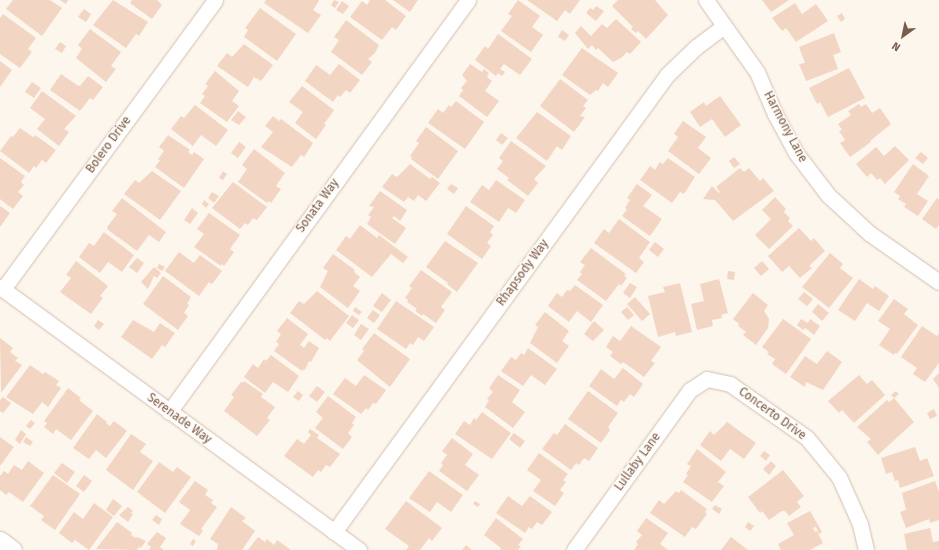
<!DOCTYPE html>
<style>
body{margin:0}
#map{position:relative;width:939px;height:550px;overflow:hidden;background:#fdf6ec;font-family:"Fira Sans",sans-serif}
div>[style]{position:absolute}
.building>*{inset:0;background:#f3d5c3}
.roads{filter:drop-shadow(0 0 1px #d1beb0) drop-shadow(0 0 1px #d1beb0)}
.minor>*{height:15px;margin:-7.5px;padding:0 7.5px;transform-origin:7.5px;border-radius:7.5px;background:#fff}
.tertiary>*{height:19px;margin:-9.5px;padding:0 9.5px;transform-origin:9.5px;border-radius:9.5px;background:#fff}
span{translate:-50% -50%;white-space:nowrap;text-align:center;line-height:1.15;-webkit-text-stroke:3px #fffaf3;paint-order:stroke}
.street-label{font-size:12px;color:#7a5c4d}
.north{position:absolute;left:883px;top:16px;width:40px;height:40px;-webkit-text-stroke:3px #fffaf3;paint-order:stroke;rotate:213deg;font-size:11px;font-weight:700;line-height:16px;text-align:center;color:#7a5c4d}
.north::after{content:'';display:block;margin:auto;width:14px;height:18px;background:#7a5c4d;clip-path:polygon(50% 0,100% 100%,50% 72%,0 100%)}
</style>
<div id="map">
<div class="building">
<div style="clip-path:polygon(13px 0,50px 0,62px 8px,42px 36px,6px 9px)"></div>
<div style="clip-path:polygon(60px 0,68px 0,66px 4px)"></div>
<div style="clip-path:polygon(113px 0,148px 22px,139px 36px,136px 34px,126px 48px,93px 25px)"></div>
<div style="clip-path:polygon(132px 0,157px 0,162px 5px,152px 19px,130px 3px)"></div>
<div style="clip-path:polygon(266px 0,318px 0,319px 1px,313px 10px,321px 15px,308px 33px,264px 3px)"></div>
<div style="clip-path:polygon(334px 0,339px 2px,335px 8px,331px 5px)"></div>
<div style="clip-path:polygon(370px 0,385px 0,406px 16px,396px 30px,392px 27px,382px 40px,350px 17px,362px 1px,367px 5px)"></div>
<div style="clip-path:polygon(393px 0,418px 0,410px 12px)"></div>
<div style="clip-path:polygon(518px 0,540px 16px,532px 27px,543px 35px,531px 52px,501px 31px,512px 16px,508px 14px)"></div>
<div style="clip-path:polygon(527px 0,580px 0,570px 14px,565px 10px,557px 21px)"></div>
<div style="clip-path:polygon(618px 0,655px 0,668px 15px,646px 39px,638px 31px,636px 33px,631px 29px,633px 27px,612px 6px)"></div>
<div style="clip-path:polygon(762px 0,789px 0,771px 12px)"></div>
<div style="clip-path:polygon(342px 1px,349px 6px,343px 14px,336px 10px)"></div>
<div style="clip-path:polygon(795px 3px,802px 14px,816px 4px,828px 21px,796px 42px,786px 28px,782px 31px,772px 18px)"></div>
<div style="clip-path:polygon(596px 6px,604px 11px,596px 21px,586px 13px,590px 8px,593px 10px)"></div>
<div style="clip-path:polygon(260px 8px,296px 34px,277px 61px,244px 37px,248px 30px,245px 28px)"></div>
<div style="clip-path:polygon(84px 9px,91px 14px,86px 22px,78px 17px)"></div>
<div style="clip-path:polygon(842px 13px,845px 19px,841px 22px,837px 16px)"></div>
<div style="clip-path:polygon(3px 14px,36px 38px,28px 49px,32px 52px,20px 68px,0 54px,0 18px)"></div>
<div style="clip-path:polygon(616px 19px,641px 42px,630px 54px,627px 52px,621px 58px,613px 62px,598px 48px,596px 50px,592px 45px,588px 49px,575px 33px,581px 26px,591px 36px,602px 24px,607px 28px)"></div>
<div style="clip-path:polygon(346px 20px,379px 45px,375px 53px,368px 59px,372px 62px,362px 75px,331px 52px,339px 40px,334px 37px)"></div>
<div style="clip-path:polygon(90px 29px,121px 52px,111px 66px,116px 69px,106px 82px,76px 58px,82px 49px,78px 45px)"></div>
<div style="clip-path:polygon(562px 30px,569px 35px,565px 41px,558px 37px)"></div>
<div style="clip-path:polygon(834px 33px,841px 52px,833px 55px,838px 69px,806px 81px,799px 64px,805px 63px,799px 47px)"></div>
<div style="clip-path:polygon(498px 34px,532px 59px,520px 75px,504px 64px,500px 69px,505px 72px,502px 76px,498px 73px,496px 76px,475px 60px,485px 46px,488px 49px)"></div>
<div style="clip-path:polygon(60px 42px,66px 46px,62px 53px,55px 49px)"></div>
<div style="clip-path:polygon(244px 44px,273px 65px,261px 81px,254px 77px,248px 87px,217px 66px,227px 53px,232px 57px)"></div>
<div style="clip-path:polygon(582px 48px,618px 73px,608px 87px,603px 83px,598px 91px,596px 90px,590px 95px,562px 75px)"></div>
<div style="clip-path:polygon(0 61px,12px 70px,0 87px)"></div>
<div style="clip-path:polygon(339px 64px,360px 80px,350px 93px,346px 90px,340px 97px,338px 95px,333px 102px,305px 81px,316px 65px,330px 75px)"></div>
<div style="clip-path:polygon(470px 64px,482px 72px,484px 69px,489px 73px,487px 77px,492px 81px,485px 91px,499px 101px,487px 117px,459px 96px,463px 90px,461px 88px,467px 81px,462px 75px)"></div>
<div style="clip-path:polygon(849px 68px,865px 98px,828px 117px,820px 102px,817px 104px,809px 88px)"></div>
<div style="clip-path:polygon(215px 71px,239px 91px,232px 101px,239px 106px,227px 122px,200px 103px,205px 96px,202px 94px,208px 86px,205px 84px)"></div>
<div style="clip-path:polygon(61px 74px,77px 85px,80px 86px,88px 76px,103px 87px,93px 100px,90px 98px,80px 111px,50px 90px)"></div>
<div style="clip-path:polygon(560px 79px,588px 100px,583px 106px,586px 108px,580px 116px,585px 117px,574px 132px,540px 106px)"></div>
<div style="clip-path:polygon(32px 82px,41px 88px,34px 98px,25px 92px)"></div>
<div style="clip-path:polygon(302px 86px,334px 110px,324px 124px,326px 125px,316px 139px,295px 123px,303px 112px,289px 102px)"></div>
<div style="clip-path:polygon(42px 91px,76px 116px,64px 129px,69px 132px,59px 146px,37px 129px,45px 119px,30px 108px)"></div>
<div style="clip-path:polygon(720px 96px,741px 125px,725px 137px,712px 119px,700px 127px,690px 112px,704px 102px,706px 106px)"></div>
<div style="clip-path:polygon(456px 101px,484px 122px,465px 149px,428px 123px,438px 109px,443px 113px,449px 105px,451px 107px)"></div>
<div style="clip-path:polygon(859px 104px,861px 107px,866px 104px,872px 113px,880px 108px,891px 124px,870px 141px,871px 142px,850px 157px,840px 143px,845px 140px,839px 131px,842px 130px,838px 124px,851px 115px,848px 111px)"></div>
<div style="clip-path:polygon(195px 105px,228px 130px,216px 146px,201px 135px,193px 146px,171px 129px,181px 116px,184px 118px)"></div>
<div style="clip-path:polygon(238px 111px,246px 117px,239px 125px,231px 120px)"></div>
<div style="clip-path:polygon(537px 112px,571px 136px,562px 150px,557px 146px,547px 161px,516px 138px)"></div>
<div style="clip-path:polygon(273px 116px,279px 121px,281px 119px,313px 143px,304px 157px,301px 155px,292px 167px,261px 147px,273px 132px,265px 126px)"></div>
<div style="clip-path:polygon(683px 121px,706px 137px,698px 148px,711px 158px,699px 174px,668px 151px,678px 137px,674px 134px)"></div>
<div style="clip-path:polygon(426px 127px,458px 151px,438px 179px,411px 159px,412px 157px,410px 156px,419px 143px,416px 141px)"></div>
<div style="clip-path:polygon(20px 128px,33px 137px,35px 135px,56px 150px,46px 163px,42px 160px,36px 168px,34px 166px,29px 173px,0 151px,11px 136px,13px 137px)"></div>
<div style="clip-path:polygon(501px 133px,508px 138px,502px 145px,496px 140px)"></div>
<div style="clip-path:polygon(168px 135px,190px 150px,188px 152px,192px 155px,194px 152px,204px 159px,184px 188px,155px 167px,160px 160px,158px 159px,164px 151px,159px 147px)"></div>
<div style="clip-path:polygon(511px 141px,546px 166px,534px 179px,538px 183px,528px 196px,507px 180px,509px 178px,497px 169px,503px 161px,499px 158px)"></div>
<div style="clip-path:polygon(239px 142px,246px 147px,238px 158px,231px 153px)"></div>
<div style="clip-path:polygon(895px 146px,909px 160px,885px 184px,880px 178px,877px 180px,871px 173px,867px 177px,856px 164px,876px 147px,884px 156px)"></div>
<div style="clip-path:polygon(254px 149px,285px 173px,276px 186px,281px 189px,271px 203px,269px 201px,267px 203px,238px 182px,247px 169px,242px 165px)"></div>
<div style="clip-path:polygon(921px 152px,928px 158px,923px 164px,915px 158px)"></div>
<div style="clip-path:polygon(734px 157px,740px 164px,734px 168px,729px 161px)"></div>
<div style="clip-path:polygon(0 158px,25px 176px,21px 182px,24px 185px,18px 192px,23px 196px,13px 209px,0 199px)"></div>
<div style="clip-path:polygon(668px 158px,695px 177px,684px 194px,680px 192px,672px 203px,640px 180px,650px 166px,655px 170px,660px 162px,663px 164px)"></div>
<div style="clip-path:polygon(410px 164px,430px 179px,432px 177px,440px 183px,426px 201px,418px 195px,414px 201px,408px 197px,404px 202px,382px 187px,392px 174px,397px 177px)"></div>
<div style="clip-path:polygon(913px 164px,929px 176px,917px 194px,928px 201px,918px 216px,904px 207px,906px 204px,898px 199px,900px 196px,894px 192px)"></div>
<div style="clip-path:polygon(740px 168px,744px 172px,749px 168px,760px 181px,763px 178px,774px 191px,733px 221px,715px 200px,703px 199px,712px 186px,719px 193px,720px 192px,716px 187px)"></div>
<div style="clip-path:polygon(152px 171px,181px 191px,160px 220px,124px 194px,135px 180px,139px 183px)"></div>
<div style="clip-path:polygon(223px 171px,227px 174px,223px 180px,219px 178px)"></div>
<div style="clip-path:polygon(496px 180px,525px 200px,516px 213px,508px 208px,499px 222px,470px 202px,482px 185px,489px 190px)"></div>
<div style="clip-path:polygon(233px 182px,267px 207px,257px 220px,253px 218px,248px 225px,245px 223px,240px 229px,212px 208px)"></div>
<div style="clip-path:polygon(451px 184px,458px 188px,454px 194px,447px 189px)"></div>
<div style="clip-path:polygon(637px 184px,652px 195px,643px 206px,662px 219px,650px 236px,622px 216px,627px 209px,625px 208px,630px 200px,627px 198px)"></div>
<div style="clip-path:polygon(380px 191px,407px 210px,400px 221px,394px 216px,392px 218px,406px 228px,395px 244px,367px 224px,371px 217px,368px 215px,374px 207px,369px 206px)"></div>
<div style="clip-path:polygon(212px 192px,219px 196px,214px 203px,208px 198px)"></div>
<div style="clip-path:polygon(775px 197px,786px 209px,784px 212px,790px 218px,788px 221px,793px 226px,769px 249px,755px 235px,771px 219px,762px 210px)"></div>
<div style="clip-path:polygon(122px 198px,166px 232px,159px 242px,149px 235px,137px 251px,108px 230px,107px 227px,117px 214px,112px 211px)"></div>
<div style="clip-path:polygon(937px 198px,939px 200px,939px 225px,936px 229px,922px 219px)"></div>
<div style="clip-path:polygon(204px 200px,209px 204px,206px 208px,202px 204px)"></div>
<div style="clip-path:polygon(0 206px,10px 213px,0 227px)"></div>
<div style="clip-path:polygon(466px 206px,494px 226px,490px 232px,493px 235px,487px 243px,491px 246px,482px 259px,447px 234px)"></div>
<div style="clip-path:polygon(192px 208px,198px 213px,190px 224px,184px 220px)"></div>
<div style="clip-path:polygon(209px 213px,240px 235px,230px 249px,234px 252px,224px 266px,222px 264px,221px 266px,194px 247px,204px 234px,197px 229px)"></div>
<div style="clip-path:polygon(619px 219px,650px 242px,639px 258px,644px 262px,636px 273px,594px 243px,604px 229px,609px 233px)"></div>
<div style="clip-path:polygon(360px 225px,377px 238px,379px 235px,408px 257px,403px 263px,391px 254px,372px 277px,336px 250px,346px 236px,350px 239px)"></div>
<div style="clip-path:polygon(799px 228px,811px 241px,814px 238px,825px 251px,809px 266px,812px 268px,800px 278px,789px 266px,782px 272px,768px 256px)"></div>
<div style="clip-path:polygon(104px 232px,134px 255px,122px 272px,108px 262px,100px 273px,79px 257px,89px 243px,94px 246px)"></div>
<div style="clip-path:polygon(445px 241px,478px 263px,457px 292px,447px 284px,448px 283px,426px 267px)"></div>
<div style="clip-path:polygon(655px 242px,664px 249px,658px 257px,649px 250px)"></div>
<div style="clip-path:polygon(591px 248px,626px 274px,624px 276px,627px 278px,621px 286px,619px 284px,606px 301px,577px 280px,582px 274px,580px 272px,585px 265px,580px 262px)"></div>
<div style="clip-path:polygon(179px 252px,194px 263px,200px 255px,222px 271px,212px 284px,209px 282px,199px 296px,165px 271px)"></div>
<div style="clip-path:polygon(830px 253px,843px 264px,840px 268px,853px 278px,829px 308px,802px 287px)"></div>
<div style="clip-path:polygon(333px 254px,355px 270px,354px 272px,360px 277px,353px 286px,360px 291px,348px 308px,320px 287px,328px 271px,323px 268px)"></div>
<div style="clip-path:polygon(137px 258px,144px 263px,137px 273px,129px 267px)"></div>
<div style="clip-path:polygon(76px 261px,108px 286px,100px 296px,103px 298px,91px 314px,60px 292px,71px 278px,66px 275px)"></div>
<div style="clip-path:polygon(762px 261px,769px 269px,761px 276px,754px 268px)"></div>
<div style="clip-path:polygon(159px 264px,165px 267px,162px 271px,157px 268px)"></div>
<div style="clip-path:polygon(154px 267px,161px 273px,157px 278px,154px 276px,148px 289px,141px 282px)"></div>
<div style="clip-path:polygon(421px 270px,452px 292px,441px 307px,445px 310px,436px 323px,423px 314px,422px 316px,415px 311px,417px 309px,407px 302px,408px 300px,405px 298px,412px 288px,409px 286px)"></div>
<div style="clip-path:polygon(728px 271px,735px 272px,734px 280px,727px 279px)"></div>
<div style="clip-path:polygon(163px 276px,191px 297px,187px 304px,189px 305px,184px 313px,188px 316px,178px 330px,143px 304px)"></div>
<div style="clip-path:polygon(719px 279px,728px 313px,721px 315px,722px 318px,712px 320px,713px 326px,697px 330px,691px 304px,704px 301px,700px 284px)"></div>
<div style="clip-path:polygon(859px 279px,873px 289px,875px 286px,889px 296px,879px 311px,867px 303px,855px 321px,838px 310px)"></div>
<div style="clip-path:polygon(630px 283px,637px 287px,630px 298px,623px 293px)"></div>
<div style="clip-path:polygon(680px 283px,692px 332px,676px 336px,675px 332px,658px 337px,648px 296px,665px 292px,663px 287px)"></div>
<div style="clip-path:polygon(575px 285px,603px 305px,591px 322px,577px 311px,569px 322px,548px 306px,557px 293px,562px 297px,567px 290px,570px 291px)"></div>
<div style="clip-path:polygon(317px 291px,349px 316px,330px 341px,327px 338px,325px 340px,290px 313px,299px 301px,304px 304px)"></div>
<div style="clip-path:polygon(804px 292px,813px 299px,807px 306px,798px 299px)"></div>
<div style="clip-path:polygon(382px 293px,391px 300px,382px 312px,373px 306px)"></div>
<div style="clip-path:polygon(753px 293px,768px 305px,764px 311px,769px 319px,768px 328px,756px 345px,743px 335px,746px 332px,738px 326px,739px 324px,733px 319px)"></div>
<div style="clip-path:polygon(635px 297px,650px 314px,642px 321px,627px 304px)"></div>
<div style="clip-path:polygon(894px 299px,908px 309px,904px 314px,918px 325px,897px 354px,895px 353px,894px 355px,879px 345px,890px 329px,878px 321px)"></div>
<div style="clip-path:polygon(396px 301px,434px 327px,424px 341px,418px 337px,413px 345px,410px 343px,406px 349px,377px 329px)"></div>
<div style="clip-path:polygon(818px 304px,829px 313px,822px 321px,812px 312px)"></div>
<div style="clip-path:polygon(355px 307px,362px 312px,359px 315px,353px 311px)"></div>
<div style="clip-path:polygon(627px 307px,634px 315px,628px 320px,621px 312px)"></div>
<div style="clip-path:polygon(373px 310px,380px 315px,374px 323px,367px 318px)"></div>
<div style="clip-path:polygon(545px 312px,569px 331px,562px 341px,569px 346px,557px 363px,530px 343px,538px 327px,535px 325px)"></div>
<div style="clip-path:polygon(352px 315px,359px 320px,353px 328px,346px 323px)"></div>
<div style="clip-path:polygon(287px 318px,308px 334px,300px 345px,304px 348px,309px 341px,319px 348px,311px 362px,309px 361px,305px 370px,304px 369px,302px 371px,274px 351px,279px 344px,276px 342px,281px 334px,277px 331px)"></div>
<div style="clip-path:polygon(783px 319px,811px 339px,786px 374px,772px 364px,775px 359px,767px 354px,769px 352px,762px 347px)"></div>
<div style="clip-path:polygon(801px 319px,808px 323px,810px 319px,820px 326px,814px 335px,805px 328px,803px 330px,797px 325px)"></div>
<div style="clip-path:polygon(98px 320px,104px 324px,99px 330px,94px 326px)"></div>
<div style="clip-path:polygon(133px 320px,154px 332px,160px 323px,175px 333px,165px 347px,162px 345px,152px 359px,121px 337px)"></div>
<div style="clip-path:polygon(594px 321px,604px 330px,593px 341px,584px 334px)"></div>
<div style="clip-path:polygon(361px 324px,369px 329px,361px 340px,354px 335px)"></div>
<div style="clip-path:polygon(631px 326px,661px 347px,651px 361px,655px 363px,644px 377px,623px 362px,621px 364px,610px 356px,613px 352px,606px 347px,613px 336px,620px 341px)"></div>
<div style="clip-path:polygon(922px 326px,937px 336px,939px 334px,939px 363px,925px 382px,913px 374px,917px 368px,901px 357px)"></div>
<div style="clip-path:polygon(374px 333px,410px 359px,390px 387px,357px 360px,364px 351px,362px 349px)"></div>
<div style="clip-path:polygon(0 338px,13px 348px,10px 352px,18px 358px,15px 361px,22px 365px,1px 393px)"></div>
<div style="clip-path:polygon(528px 348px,557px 369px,545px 385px,531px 375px,523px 386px,501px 371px,511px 357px,516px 360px,521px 353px,524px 355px)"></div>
<div style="clip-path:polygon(827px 351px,842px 362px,823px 390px,806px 382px,805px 387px,790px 377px,805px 356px,817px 364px)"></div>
<div style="clip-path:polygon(271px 355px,299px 376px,288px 392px,273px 382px,265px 393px,244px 377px,253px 364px,258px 368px,264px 359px,266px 361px)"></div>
<div style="clip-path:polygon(30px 365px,43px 374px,45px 372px,59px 381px,56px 385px,61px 388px,48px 407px,42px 402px,33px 414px,6px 397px)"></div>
<div style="clip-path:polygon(623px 368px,643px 384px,634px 397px,630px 394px,624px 402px,621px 400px,617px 406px,589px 386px,601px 369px,614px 379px)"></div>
<div style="clip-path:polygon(939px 373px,939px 388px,933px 379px)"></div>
<div style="clip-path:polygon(364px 375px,386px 390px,376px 404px,373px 403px,368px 410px,366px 408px,361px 414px,333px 394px,345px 378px,356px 386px)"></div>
<div style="clip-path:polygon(498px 375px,520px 390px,512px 402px,525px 412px,513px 428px,485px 407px,489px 400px,487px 399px,493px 392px,489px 388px)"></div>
<div style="clip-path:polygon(859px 375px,867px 384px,872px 380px,885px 395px,854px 423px,842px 410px,839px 413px,828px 401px)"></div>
<div style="clip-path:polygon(244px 381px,263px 394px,261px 397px,275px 407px,267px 418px,270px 420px,257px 436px,224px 411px,234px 397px,231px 395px,241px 382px,242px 383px)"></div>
<div style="clip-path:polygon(317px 386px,325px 392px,317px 402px,309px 396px)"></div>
<div style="clip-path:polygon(68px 388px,81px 398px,79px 400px,93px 411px,71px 440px,56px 429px,53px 434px,44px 427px,47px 423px,44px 421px)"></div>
<div style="clip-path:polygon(298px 391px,303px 395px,299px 401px,293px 397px)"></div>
<div style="clip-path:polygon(588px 391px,618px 413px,608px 427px,610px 430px,601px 443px,568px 419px)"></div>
<div style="clip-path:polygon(896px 391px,899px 394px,894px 398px,891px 395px)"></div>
<div style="clip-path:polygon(328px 396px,356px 417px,352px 423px,354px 425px,348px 433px,352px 437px,343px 449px,315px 428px,323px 418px,316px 412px)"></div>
<div style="clip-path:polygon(3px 397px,11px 403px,3px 413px,0 411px,0 400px)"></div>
<div style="clip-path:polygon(894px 398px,914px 422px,878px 455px,867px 442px,871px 439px,857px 427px,887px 400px,889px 402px)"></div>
<div style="clip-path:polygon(934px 409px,937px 416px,930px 419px,927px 413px)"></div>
<div style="clip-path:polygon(482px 412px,511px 433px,492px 459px,455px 434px,464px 421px,470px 425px,474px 418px,476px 420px)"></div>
<div style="clip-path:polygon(97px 414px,107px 422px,106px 423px,110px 426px,114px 421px,127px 431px,106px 458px,96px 450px,89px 459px,73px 448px)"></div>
<div style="clip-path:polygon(31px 420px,35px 423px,30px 429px,26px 426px)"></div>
<div style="clip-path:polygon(727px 422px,756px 443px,744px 459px,730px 449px,721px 461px,700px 445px,710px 431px,714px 435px)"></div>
<div style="clip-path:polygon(565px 424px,598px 448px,589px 461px,584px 458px,579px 465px,576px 463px,571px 470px,542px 449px,554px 433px,557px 435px)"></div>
<div style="clip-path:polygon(310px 429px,319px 435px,317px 438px,340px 454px,330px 467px,326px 465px,321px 472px,318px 470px,313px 477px,284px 456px,297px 439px,304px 444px,311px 435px,308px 432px)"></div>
<div style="clip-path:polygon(21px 430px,26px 434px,20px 444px,15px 440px)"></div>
<div style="clip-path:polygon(514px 433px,525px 441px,520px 448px,509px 439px)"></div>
<div style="clip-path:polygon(131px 434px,146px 444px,140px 452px,153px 461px,133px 490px,106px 470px)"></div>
<div style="clip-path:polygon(0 437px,14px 447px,0 466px)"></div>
<div style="clip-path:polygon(26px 437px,33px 442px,30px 446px,23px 442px)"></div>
<div style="clip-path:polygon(452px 438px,473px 454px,465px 465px,479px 475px,467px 491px,439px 471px,443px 465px,441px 463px,447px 455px,442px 451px)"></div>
<div style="clip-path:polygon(915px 447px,920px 461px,927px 458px,934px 476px,900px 488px,898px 480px,895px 481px,892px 472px,886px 474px,881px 458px)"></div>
<div style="clip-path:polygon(697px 449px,726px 472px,718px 482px,724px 486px,712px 502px,683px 482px,688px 475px,686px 474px,691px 466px,687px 464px)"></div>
<div style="clip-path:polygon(764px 451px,770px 455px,766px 461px,760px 456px)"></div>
<div style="clip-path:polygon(539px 453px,568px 474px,563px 480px,566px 482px,560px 490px,564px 493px,555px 506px,533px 491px,541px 480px,527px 470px)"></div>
<div style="clip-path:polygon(28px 461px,44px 473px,23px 502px,9px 492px,6px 495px,0 490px,0 476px,4px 471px,8px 474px,14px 465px,22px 470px)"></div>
<div style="clip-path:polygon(771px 461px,776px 466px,769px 475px,763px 469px)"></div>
<div style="clip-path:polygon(159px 462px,173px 472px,177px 467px,191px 477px,165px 513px,137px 492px)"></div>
<div style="clip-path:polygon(62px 463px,75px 472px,67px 483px,54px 473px)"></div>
<div style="clip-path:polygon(783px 470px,804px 496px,797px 502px,801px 507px,789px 516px,785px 511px,782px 511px,769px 520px,762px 511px,760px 513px,748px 497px)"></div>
<div style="clip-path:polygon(429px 471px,463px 495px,451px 512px,437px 502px,430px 512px,409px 498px)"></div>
<div style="clip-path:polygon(53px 475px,80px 494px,55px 530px,41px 520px,44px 516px,30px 506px)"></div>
<div style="clip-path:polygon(84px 475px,92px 481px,84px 492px,76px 486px)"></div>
<div style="clip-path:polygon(195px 481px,208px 490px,205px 495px,213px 500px,211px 503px,217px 507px,201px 529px,203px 531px,199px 536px,180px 524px,190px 510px,179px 502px)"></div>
<div style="clip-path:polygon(935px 481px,939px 492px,939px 520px,930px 523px,929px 519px,906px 528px,900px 512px,906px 510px,902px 493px)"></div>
<div style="clip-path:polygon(681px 490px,707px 509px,705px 512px,707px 514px,696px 529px,692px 527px,685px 537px,650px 513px,659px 500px,664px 504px,676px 491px,679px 493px)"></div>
<div style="clip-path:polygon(508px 496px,522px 506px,530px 496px,552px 512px,542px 525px,537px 522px,532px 529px,529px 527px,525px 533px,496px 513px)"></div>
<div style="clip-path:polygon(113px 499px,122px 506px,114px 516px,106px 510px)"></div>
<div style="clip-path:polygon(406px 501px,442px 528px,432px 541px,429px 538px,420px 550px,406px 550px,409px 546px,385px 529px)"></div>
<div style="clip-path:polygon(475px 501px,480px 504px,478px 507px,473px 504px)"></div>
<div style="clip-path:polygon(94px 503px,113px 517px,89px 550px,75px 540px,72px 543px,59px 533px,74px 512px,83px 519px)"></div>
<div style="clip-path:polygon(715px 505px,722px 509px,719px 514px,712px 509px)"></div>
<div style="clip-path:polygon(128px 507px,133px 511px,131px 513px,133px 514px,128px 522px,119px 515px)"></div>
<div style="clip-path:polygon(231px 507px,246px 518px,242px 521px,255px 531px,242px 550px,217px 550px,218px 544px,210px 539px)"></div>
<div style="clip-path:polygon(810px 511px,822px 532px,819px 534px,816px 527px,813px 528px,815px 532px,817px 531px,823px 543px,810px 550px,781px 550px,778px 544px,794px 535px,787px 523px)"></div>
<div style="clip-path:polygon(156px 515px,162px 519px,159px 525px,152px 520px)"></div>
<div style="clip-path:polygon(496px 518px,523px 539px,518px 545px,521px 546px,518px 550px,500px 550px,501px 548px,484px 535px)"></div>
<div style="clip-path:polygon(646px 518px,668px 533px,660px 544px,668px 550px,634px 550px,638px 544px,636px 542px,642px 535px,637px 531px)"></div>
<div style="clip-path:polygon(117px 522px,132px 533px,131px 535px,136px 538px,137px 537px,146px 541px,141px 548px,139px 547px,137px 550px,96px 549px)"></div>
<div style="clip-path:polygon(748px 522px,754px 526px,750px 531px,745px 527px)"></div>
<div style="clip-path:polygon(930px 528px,933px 542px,939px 541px,939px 550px,907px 550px,904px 534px)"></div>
<div style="clip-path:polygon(157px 532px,166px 538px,160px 547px,164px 550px,149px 550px,151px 547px,147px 544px)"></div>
<div style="clip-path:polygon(258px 537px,265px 542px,267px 539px,274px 545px,277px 540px,291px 550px,248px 550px)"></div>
<div style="clip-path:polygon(731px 537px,748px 550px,721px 550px)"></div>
<div style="clip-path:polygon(193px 539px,196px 541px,193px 546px,190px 544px)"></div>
<div style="clip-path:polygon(466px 545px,472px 550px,462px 550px)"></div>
</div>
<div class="roads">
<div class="minor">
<div style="left:706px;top:0;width:88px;rotate:54.7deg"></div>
<div style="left:757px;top:72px;width:46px;rotate:66.8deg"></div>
<div style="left:775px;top:114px;width:44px;rotate:61.7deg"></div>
<div style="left:796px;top:153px;width:53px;rotate:52.7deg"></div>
<div style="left:828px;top:195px;width:56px;rotate:42.8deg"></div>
<div style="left:869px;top:233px;width:85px;rotate:35deg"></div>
<div style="left:0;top:287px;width:445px;rotate:36.2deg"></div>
<div style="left:3px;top:289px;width:358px;rotate:-53.7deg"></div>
<div style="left:169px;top:412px;width:509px;rotate:-54.03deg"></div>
<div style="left:334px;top:532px;width:565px;rotate:-53.92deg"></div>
<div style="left:667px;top:75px;width:40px;rotate:-44deg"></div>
<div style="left:696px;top:47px;width:35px;rotate:-37deg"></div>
<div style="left:574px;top:550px;width:198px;rotate:-54.1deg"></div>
<div style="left:690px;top:390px;width:20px;rotate:-33deg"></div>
<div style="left:707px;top:379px;width:24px;rotate:12deg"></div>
<div style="left:730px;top:384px;width:94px;rotate:35deg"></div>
<div style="left:807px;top:438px;width:50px;rotate:50.6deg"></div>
<div style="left:839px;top:477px;width:51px;rotate:65.9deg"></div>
<div style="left:860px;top:524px;width:27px;rotate:77deg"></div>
</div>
<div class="tertiary">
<div style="left:0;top:541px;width:15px;rotate:37deg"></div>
</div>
</div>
<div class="street-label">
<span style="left:785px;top:127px;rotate:62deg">Harmony Lane</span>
<span style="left:109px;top:145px;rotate:-54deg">Bolero Drive</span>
<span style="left:318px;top:206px;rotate:-54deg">Sonata Way</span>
<span style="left:523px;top:273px;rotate:-54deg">Rhapsody Way</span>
<span style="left:772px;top:414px;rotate:36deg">Concerto Drive</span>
<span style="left:179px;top:419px;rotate:36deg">Serenade Way</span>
<span style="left:638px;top:462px;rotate:-54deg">Lullaby Lane</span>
</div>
<div class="north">N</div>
</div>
